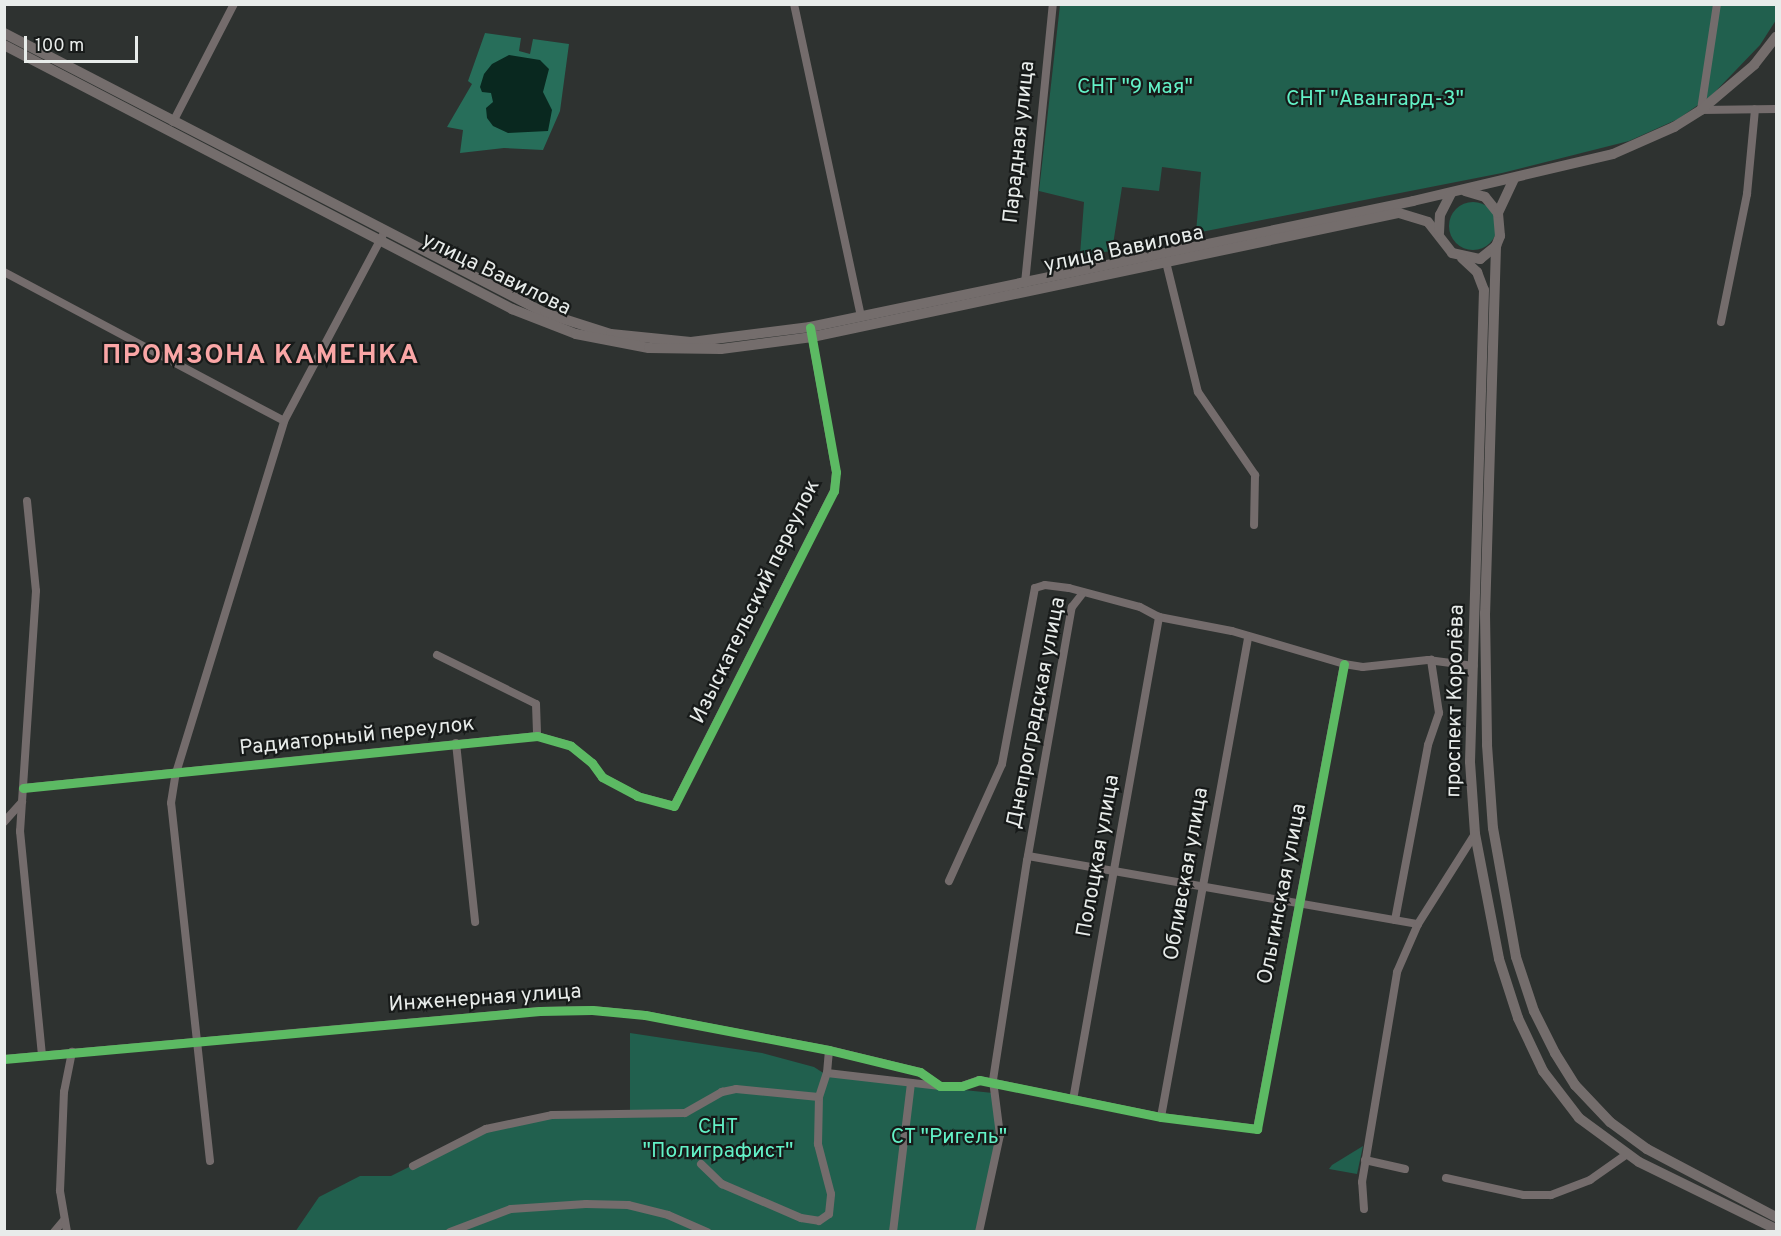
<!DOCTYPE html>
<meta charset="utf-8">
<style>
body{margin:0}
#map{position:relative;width:1781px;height:1236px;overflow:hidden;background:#2e3230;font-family:Overpass,sans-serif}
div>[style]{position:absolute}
.green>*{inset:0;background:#21604e}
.round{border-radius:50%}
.forest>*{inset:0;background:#276e5a}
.water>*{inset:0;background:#09281f}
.minor>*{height:8px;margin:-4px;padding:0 4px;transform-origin:4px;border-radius:4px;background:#746c6c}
.major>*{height:10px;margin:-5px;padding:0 5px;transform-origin:5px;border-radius:5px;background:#746d6c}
.cycleway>*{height:9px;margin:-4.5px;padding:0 4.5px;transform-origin:4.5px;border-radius:4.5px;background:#5cba63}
span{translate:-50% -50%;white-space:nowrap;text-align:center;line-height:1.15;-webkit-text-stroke:4.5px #171a19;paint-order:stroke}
.park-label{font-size:21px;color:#63f2c7}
.street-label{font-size:21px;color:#e8ecea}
.district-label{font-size:27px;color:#faa6a6;font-weight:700;letter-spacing:1.5px}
.frame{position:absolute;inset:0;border:6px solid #e8ecea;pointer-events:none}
.scale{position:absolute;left:24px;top:36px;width:114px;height:27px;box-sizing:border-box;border:3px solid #e8ecea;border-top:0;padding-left:8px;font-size:18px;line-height:21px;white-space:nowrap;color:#e8ecea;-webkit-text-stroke:4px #171a19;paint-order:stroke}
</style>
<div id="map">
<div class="green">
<div style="clip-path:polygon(1060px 5px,1776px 5px,1776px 20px,1760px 45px,1711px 96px,1678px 119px,1629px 141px,1502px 173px,1196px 233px,1201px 172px,1162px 167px,1159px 191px,1122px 187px,1112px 251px,1080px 255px,1084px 202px,1039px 191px)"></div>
<div class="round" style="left:1449px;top:202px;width:48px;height:48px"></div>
<div style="clip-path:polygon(630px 1033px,762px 1053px,814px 1067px,828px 1076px,993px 1093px,997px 1136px,979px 1231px,295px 1232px,319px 1197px,360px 1176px,391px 1176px,489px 1127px,533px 1116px,630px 1113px)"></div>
<div style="clip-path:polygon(1363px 1146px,1357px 1174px,1329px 1169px,1332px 1165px)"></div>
</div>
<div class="forest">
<div style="clip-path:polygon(485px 33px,521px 38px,519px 51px,530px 54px,533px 39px,569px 44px,560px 111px,543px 150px,504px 148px,460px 153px,463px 130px,447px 127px,472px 84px,468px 81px)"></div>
</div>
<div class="water">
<div style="clip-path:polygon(509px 55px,540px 60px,549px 69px,543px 92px,552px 110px,548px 131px,508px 133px,493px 126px,487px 118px,486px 108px,493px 102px,491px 93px,482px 92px,480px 87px,484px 74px,492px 64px)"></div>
</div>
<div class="minor">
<div style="left:794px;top:4px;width:319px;rotate:77.9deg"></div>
<div style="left:1717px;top:4px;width:107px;rotate:98.6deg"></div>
<div style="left:1701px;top:110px;width:75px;rotate:-0.8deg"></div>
<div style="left:173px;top:122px;width:133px;rotate:-62.7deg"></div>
<div style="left:1166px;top:262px;width:134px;rotate:76.2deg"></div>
<div style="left:1198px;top:392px;width:101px;rotate:55.5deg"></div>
<div style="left:1255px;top:475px;width:50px;rotate:91.1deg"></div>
<div style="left:4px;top:272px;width:317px;rotate:28deg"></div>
<div style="left:1025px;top:283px;width:280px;rotate:-84.3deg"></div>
<div style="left:1721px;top:322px;width:131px;rotate:-78.5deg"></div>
<div style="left:1747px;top:194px;width:85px;rotate:-84.6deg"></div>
<div style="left:27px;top:501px;width:90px;rotate:84.3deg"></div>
<div style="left:36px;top:591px;width:241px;rotate:93.8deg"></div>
<div style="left:20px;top:831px;width:225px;rotate:84.4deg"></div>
<div style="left:437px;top:655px;width:110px;rotate:26.3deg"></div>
<div style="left:536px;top:704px;width:32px;rotate:88deg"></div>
<div style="left:456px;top:743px;width:180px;rotate:83.9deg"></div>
<div style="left:23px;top:788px;width:517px;rotate:-5.78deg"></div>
<div style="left:537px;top:736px;width:35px;rotate:16deg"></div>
<div style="left:571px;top:746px;width:27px;rotate:39deg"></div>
<div style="left:592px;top:763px;width:17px;rotate:54deg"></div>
<div style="left:602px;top:777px;width:40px;rotate:28deg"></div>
<div style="left:637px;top:796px;width:38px;rotate:15deg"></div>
<div style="left:674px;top:806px;width:353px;rotate:-63.1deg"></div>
<div style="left:834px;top:491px;width:19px;rotate:-84deg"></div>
<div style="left:836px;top:472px;width:143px;rotate:-100.1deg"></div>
<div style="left:4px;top:822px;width:27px;rotate:-48deg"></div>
<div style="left:1028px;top:856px;width:396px;rotate:9.9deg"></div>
<div style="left:949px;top:881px;width:128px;rotate:-65.6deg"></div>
<div style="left:1002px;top:764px;width:179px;rotate:-79.4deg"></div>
<div style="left:1035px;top:588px;width:10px;rotate:-17deg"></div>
<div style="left:1045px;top:585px;width:24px;rotate:7deg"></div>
<div style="left:1069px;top:588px;width:73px;rotate:15deg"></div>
<div style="left:1140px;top:607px;width:21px;rotate:28deg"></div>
<div style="left:1159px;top:617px;width:74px;rotate:10.9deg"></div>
<div style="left:1232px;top:631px;width:117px;rotate:16.4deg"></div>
<div style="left:1344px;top:664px;width:19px;rotate:9deg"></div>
<div style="left:1363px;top:667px;width:65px;rotate:-6.1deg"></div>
<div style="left:1428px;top:660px;width:46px;rotate:7.4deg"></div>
<div style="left:1395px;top:920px;width:178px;rotate:-79.3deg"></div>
<div style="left:1428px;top:745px;width:34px;rotate:-71deg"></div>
<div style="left:1439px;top:713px;width:54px;rotate:-98.6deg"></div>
<div style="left:4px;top:1059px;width:538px;rotate:-5.12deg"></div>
<div style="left:540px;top:1011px;width:52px;rotate:-1.1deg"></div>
<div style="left:592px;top:1010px;width:53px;rotate:5.4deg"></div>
<div style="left:645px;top:1015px;width:187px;rotate:10.8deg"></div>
<div style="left:829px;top:1050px;width:94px;rotate:13.6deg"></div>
<div style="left:920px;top:1072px;width:24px;rotate:35deg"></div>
<div style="left:940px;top:1086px;width:22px"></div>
<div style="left:962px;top:1086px;width:18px;rotate:-19deg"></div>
<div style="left:979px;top:1080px;width:186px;rotate:11.5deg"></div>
<div style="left:1161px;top:1117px;width:97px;rotate:7.1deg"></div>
<div style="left:1257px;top:1129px;width:473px;rotate:-79.4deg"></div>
<div style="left:827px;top:1073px;width:114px;rotate:6.6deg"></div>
<div style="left:1073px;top:1100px;width:491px;rotate:-79.9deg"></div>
<div style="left:1161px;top:1117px;width:487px;rotate:-79.7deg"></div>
<div style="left:1365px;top:1160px;width:41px;rotate:12.7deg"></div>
<div style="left:210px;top:1161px;width:360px;rotate:-96.2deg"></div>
<div style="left:171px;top:803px;width:30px;rotate:-81deg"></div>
<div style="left:176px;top:773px;width:368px;rotate:-72.9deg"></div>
<div style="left:284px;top:421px;width:215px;rotate:-62deg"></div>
<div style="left:701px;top:1164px;width:29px;rotate:44deg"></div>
<div style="left:722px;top:1184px;width:86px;rotate:23.3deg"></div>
<div style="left:801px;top:1218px;width:18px;rotate:9deg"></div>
<div style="left:819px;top:1221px;width:12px;rotate:-35deg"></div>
<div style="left:829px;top:1214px;width:20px;rotate:-84deg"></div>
<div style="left:831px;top:1194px;width:52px;rotate:-104.6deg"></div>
<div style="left:818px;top:1144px;width:47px;rotate:-88.8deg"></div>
<div style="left:819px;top:1097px;width:25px;rotate:-72deg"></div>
<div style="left:827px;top:1073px;width:23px;rotate:-85deg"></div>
<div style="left:413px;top:1166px;width:82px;rotate:-26.9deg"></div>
<div style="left:486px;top:1129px;width:67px;rotate:-12deg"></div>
<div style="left:552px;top:1115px;width:133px;rotate:-0.9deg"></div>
<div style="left:685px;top:1113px;width:43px;rotate:-29.6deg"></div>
<div style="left:722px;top:1092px;width:14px;rotate:-12deg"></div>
<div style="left:736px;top:1089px;width:83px;rotate:5.5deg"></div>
<div style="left:1446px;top:1178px;width:80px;rotate:12.3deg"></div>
<div style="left:1524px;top:1195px;width:27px"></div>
<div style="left:1551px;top:1195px;width:42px;rotate:-21deg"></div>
<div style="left:1590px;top:1180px;width:45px;rotate:-35.1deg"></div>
<div style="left:1364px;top:1209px;width:27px;rotate:-94deg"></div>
<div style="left:1362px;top:1182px;width:213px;rotate:-80.5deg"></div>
<div style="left:1397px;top:972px;width:52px;rotate:-66.4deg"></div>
<div style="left:1418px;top:924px;width:107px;rotate:-57.7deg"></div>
<div style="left:54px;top:1232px;width:16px;rotate:-50deg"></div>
<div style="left:67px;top:1232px;width:42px;rotate:-99.7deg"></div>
<div style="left:60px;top:1191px;width:99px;rotate:-87.7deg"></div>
<div style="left:64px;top:1092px;width:41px;rotate:-78.7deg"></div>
<div style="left:450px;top:1232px;width:65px;rotate:-20.7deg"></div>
<div style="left:511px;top:1209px;width:75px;rotate:-3.8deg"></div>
<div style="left:586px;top:1204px;width:42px;rotate:1.4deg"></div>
<div style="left:628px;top:1205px;width:41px;rotate:14deg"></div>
<div style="left:668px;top:1215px;width:43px;rotate:23.6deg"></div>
<div style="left:893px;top:1232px;width:150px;rotate:-83.1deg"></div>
<div style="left:979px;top:1232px;width:99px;rotate:-77.8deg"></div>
<div style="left:1000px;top:1135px;width:55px;rotate:-97.3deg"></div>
<div style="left:993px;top:1080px;width:222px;rotate:-81.2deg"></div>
<div style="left:1027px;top:861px;width:258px;rotate:-80deg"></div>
<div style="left:1072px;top:607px;width:16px;rotate:-52deg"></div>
</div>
<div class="major">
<div style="left:4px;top:33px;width:609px;rotate:27.36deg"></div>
<div style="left:545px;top:313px;width:69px;rotate:17.7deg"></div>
<div style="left:611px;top:334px;width:80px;rotate:5.7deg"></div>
<div style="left:691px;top:342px;width:120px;rotate:-7.2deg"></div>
<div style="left:810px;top:327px;width:616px;rotate:-11.8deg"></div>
<div style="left:1413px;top:201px;width:205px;rotate:-13.2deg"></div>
<div style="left:1613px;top:154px;width:67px;rotate:-23.9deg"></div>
<div style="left:1674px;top:127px;width:32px;rotate:-32deg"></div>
<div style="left:1701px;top:110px;width:70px;rotate:-40.3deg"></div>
<div style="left:1754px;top:65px;width:36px;rotate:-52deg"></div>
<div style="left:4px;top:45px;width:573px;rotate:27.46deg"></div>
<div style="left:512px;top:309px;width:69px;rotate:21.3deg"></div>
<div style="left:576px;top:334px;width:74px;rotate:10.9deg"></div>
<div style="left:649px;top:348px;width:72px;rotate:0.8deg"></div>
<div style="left:721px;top:349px;width:92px;rotate:-7.5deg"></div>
<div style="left:812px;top:337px;width:600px;rotate:-11.93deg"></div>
<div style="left:1399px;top:213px;width:30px;rotate:17deg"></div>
<div style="left:1428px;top:222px;width:39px;rotate:52deg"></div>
<div style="left:1452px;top:253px;width:29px;rotate:12deg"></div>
<div style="left:1480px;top:259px;width:21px;rotate:-39deg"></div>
<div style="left:1496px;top:246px;width:11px;rotate:-68deg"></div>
<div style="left:1500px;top:236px;width:23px;rotate:-95deg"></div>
<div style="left:1498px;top:213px;width:21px;rotate:-129deg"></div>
<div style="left:1485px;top:197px;width:21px;rotate:-163deg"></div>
<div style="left:1498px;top:213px;width:38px;rotate:-65deg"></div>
<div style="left:1439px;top:233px;width:18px;rotate:-87deg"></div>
<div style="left:1440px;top:215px;width:25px;rotate:-63deg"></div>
<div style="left:1496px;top:246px;width:367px;rotate:91.7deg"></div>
<div style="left:1485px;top:613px;width:132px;rotate:89.1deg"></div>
<div style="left:1487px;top:745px;width:83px;rotate:85.9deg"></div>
<div style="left:1493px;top:828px;width:131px;rotate:79.9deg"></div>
<div style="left:1516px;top:957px;width:57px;rotate:71.6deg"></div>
<div style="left:1534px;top:1011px;width:47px;rotate:63.4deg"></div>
<div style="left:1555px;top:1053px;width:38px;rotate:58deg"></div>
<div style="left:1575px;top:1085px;width:51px;rotate:46.6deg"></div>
<div style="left:1610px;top:1122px;width:46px;rotate:36.1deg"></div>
<div style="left:1647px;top:1149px;width:146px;rotate:27.8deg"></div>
<div style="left:1462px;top:258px;width:21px;rotate:43deg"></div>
<div style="left:1477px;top:272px;width:19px;rotate:69deg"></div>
<div style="left:1484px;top:290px;width:472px;rotate:91.7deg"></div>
<div style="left:1470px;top:762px;width:72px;rotate:86deg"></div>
<div style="left:1475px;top:834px;width:127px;rotate:79.1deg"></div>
<div style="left:1499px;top:959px;width:62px;rotate:72.1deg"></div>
<div style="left:1518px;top:1018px;width:59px;rotate:64.7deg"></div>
<div style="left:1543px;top:1071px;width:59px;rotate:52.5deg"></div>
<div style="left:1579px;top:1118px;width:74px;rotate:36.3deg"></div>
<div style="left:1639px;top:1162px;width:153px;rotate:26.1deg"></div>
</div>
<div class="cycleway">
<div style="left:23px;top:788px;width:517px;rotate:-5.78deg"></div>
<div style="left:537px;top:736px;width:35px;rotate:16deg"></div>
<div style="left:571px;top:746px;width:27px;rotate:39deg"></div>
<div style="left:592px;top:763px;width:17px;rotate:54deg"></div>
<div style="left:602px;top:777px;width:40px;rotate:28deg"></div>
<div style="left:637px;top:796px;width:38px;rotate:15deg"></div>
<div style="left:674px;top:806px;width:353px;rotate:-63.1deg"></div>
<div style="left:834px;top:491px;width:19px;rotate:-84deg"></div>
<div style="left:836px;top:472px;width:147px;rotate:-100.2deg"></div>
<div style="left:4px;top:1059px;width:538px;rotate:-5.12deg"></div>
<div style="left:540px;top:1011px;width:52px;rotate:-1.1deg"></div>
<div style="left:592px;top:1010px;width:53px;rotate:5.4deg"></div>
<div style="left:645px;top:1015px;width:187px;rotate:10.8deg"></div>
<div style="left:829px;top:1050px;width:94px;rotate:13.6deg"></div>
<div style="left:920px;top:1072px;width:24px;rotate:35deg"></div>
<div style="left:940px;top:1086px;width:22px"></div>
<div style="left:962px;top:1086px;width:18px;rotate:-19deg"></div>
<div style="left:979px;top:1080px;width:186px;rotate:11.5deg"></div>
<div style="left:1161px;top:1117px;width:97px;rotate:7.1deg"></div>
<div style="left:1257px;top:1129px;width:473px;rotate:-79.4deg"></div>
</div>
<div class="park-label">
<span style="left:1135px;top:88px">СНТ "9 мая"</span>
<span style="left:1375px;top:100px">СНТ "Авангард-3"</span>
<span style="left:718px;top:1140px">СНТ<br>"Полиграфист"</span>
<span style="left:949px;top:1138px">СТ "Ригель"</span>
</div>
<div class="street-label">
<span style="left:1020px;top:142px;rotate:-84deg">Парадная улица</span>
<span style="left:1124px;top:250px;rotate:-12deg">улица Вавилова</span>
<span style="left:496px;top:275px;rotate:26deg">улица Вавилова</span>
<span style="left:756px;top:602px;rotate:-64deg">Изыскательский переулок</span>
<span style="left:1456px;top:701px;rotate:-89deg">проспект Королёва</span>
<span style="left:1037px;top:713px;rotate:-79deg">Днепроградская улица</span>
<span style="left:357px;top:737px;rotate:-6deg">Радиаторный переулок</span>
<span style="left:1099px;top:856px;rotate:-80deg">Полоцкая улица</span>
<span style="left:1187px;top:874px;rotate:-80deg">Обливская улица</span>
<span style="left:1283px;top:894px;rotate:-79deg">Ольгинская улица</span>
<span style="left:485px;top:999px;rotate:-4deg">Инженерная улица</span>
</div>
<div class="district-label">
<span style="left:261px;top:357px">ПРОМЗОНА КАМЕНКА</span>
</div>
<div class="frame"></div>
<div class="scale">100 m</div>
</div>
